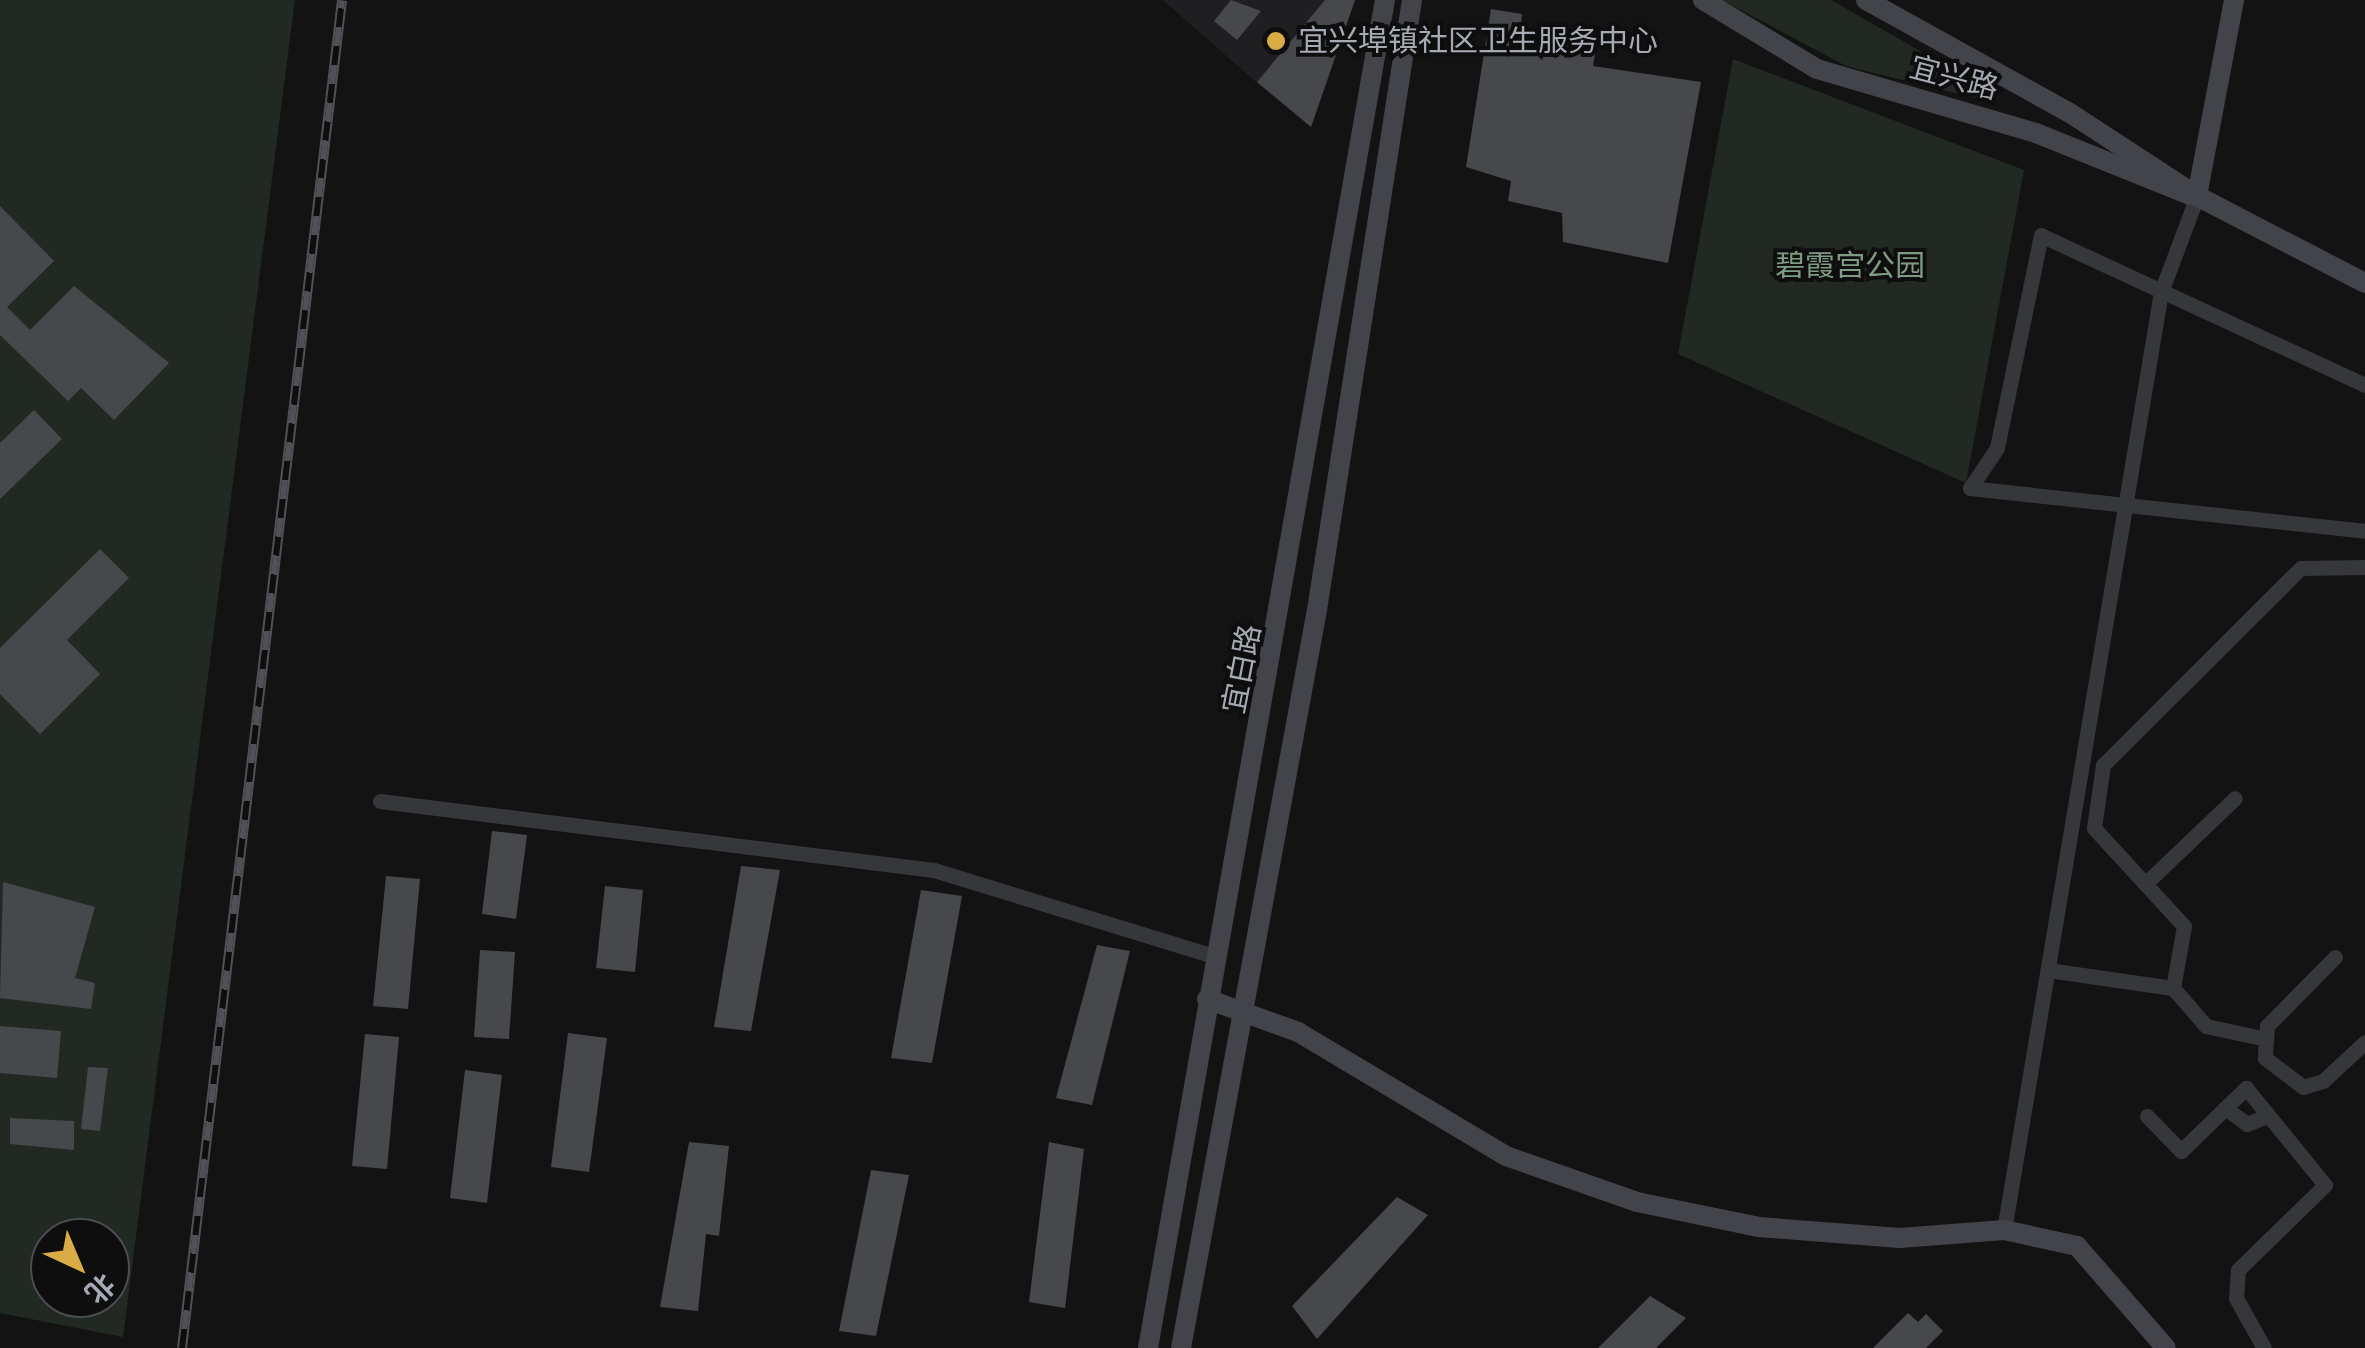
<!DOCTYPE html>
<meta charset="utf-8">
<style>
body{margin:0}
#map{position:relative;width:2365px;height:1348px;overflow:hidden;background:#131314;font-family:Helvetica,"Noto Sans SC",sans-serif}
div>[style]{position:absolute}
.built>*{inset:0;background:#1f1f21}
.green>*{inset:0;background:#222923}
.building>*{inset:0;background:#47484c}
.street>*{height:15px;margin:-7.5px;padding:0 7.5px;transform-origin:7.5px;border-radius:7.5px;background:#36373b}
.secondary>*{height:20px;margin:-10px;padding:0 10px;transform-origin:10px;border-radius:10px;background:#434449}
.rail>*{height:10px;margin-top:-5px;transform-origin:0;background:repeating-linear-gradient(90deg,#0e0e0f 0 19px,#505156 0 38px);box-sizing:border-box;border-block:2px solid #505156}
.dots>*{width:28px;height:28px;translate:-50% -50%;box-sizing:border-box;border:5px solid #0e0e0f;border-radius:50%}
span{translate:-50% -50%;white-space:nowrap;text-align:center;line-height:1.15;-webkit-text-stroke:8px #0e0e0f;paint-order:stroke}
.poi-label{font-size:30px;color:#a6aab3}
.left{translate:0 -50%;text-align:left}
.street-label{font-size:30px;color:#a6aab3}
.park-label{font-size:30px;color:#7f9c82}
.north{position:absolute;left:30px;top:1218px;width:100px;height:100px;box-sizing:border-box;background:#0e0e0f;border:2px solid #4b4c51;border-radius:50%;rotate:136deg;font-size:28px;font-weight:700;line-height:40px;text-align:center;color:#a6aab3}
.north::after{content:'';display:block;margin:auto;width:35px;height:45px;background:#daac45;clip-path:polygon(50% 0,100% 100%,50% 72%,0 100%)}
</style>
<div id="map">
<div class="built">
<div style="clip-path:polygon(1163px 0,1355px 0,1311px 127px,1257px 83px)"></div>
</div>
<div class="green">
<div style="clip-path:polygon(evenodd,0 0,295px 0,123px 1337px,0 1313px,0 0,50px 1238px,110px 1238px,110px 1298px,50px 1298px,50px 1238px)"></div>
<div style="clip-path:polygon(1722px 0,1831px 0,1985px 88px,1979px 99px,1846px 66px)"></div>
<div style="clip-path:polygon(1733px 59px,2024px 170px,1966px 483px,1678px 354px)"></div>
</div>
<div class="building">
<div style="clip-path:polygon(1231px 0,1261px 11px,1237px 40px,1214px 21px)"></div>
<div style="clip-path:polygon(1325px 0,1355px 0,1311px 127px,1257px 82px)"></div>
<div style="clip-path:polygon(1491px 9px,1522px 14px,1520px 35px,1596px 48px,1593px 66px,1701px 82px,1668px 263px,1563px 242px,1562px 213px,1508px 201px,1511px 181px,1466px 167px)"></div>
<div style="clip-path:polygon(0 206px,54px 261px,7px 307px,30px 330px,74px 286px,169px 363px,114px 420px,81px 388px,68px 401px,0 335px)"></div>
<div style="clip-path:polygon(34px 410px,62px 439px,0 499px,0 443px)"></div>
<div style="clip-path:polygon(100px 549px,129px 578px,67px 640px,100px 674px,40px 734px,0 694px,0 648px)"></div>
<div style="clip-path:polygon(492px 831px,527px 835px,516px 919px,482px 914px)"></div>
<div style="clip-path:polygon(741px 866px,780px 870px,751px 1031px,714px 1027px)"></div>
<div style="clip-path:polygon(386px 876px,420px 879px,408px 1009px,373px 1006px)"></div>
<div style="clip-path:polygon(3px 882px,95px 907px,75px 978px,95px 983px,91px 1009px,0 998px)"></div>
<div style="clip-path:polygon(605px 886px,643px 890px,635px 972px,596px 968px)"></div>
<div style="clip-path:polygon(921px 890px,962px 896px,932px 1063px,891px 1058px)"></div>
<div style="clip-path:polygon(1097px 945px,1130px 951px,1092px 1105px,1056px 1098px)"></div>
<div style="clip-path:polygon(480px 950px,515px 952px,509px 1039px,474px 1037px)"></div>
<div style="clip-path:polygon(0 1026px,61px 1031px,57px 1078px,0 1073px)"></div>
<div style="clip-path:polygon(568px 1033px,607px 1038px,589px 1172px,551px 1167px)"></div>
<div style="clip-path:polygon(365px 1034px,399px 1037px,387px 1169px,352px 1166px)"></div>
<div style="clip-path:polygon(88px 1067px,108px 1068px,100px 1131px,81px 1129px)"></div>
<div style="clip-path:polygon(465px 1070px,502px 1075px,487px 1203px,450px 1198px)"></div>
<div style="clip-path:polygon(10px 1118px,74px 1121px,74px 1150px,10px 1144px)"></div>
<div style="clip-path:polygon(689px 1142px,729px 1146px,719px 1236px,706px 1234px,698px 1311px,660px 1307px)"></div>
<div style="clip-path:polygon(1049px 1142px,1084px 1149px,1065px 1308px,1029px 1302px)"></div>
<div style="clip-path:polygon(871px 1170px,909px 1175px,876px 1336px,839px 1331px)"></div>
<div style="clip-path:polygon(1397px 1197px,1428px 1215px,1317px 1339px,1292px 1306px)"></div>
<div style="clip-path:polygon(1650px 1296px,1686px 1318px,1656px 1348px,1598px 1348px)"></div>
<div style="clip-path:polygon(1908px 1313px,1918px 1322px,1926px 1314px,1943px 1331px,1926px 1348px,1873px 1348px)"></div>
</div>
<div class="street">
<div style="left:2365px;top:385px;width:357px;rotate:-155.2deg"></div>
<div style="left:2041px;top:235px;width:217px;rotate:101.7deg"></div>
<div style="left:1997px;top:448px;width:48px;rotate:124deg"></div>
<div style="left:1970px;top:488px;width:397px;rotate:6.2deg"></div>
<div style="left:380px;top:801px;width:558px;rotate:7.1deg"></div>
<div style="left:934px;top:870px;width:296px;rotate:17.1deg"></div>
<div style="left:2145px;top:884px;width:124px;rotate:-43.7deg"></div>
<div style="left:2335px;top:957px;width:97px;rotate:134.6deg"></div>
<div style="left:2267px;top:1026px;width:32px;rotate:94deg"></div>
<div style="left:2265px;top:1058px;width:48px;rotate:37.3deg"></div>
<div style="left:2303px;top:1087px;width:21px;rotate:-17deg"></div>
<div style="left:2323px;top:1081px;width:57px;rotate:-42.9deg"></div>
<div style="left:2048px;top:970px;width:126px;rotate:8.2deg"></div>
<div style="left:2262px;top:1038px;width:57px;rotate:-167.9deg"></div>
<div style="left:2206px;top:1026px;width:50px;rotate:-131deg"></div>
<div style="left:2173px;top:988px;width:63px;rotate:-79.9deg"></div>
<div style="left:2184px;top:926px;width:133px;rotate:-132.6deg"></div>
<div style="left:2094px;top:828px;width:64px;rotate:-81.9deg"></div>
<div style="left:2103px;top:765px;width:279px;rotate:-44.9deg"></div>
<div style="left:2301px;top:568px;width:64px;rotate:-0.9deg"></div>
<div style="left:2225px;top:1108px;width:27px;rotate:36deg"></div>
<div style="left:2247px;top:1124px;width:16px;rotate:-22deg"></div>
<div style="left:2147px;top:1116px;width:49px;rotate:45.8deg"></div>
<div style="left:2181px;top:1151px;width:91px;rotate:-44.1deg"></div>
<div style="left:2246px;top:1088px;width:125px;rotate:50.8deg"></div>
<div style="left:2325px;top:1185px;width:122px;rotate:135.7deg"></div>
<div style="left:2238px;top:1270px;width:28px;rotate:94deg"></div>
<div style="left:2236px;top:1298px;width:57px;rotate:60.8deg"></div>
<div style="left:2004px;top:1230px;width:951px;rotate:-80.5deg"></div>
<div style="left:2161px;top:292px;width:103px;rotate:-69.4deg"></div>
</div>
<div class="secondary">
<div style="left:1703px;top:0;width:133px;rotate:31.2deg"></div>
<div style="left:1817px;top:69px;width:228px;rotate:16.3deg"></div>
<div style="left:2036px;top:133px;width:166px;rotate:21.9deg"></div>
<div style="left:1866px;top:0;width:233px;rotate:29deg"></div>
<div style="left:2070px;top:113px;width:152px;rotate:33.2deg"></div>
<div style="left:2197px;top:196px;width:189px;rotate:27.4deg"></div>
<div style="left:2197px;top:196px;width:199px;rotate:-79.3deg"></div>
<div style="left:1207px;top:999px;width:97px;rotate:19.9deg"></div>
<div style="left:1298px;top:1032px;width:242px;rotate:30.8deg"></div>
<div style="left:1506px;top:1156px;width:139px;rotate:19.3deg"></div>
<div style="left:1637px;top:1202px;width:125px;rotate:11.6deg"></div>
<div style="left:1759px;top:1227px;width:141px;rotate:4.5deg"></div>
<div style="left:1900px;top:1238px;width:104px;rotate:-4.4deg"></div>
<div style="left:2004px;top:1230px;width:75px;rotate:12.4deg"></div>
<div style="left:2077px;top:1246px;width:135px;rotate:48.9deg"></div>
<div style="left:1148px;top:1348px;width:1369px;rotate:-80.03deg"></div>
<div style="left:1181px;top:1348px;width:750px;rotate:-79.56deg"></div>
<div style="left:1317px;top:610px;width:617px;rotate:-81.15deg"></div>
</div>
<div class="rail">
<div style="left:182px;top:1348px;width:1357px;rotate:-83.23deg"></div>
</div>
<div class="dots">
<div style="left:1276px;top:41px;background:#daac45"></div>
</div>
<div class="poi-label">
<span class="left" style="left:1298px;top:41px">宜兴埠镇社区卫生服务中心</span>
</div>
<div class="street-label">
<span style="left:1954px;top:78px;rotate:15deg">宜兴路</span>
<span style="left:1242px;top:669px;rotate:-79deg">宜白路</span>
</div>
<div class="park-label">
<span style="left:1850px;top:266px">碧霞宫公园</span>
</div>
<div class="north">北</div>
</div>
